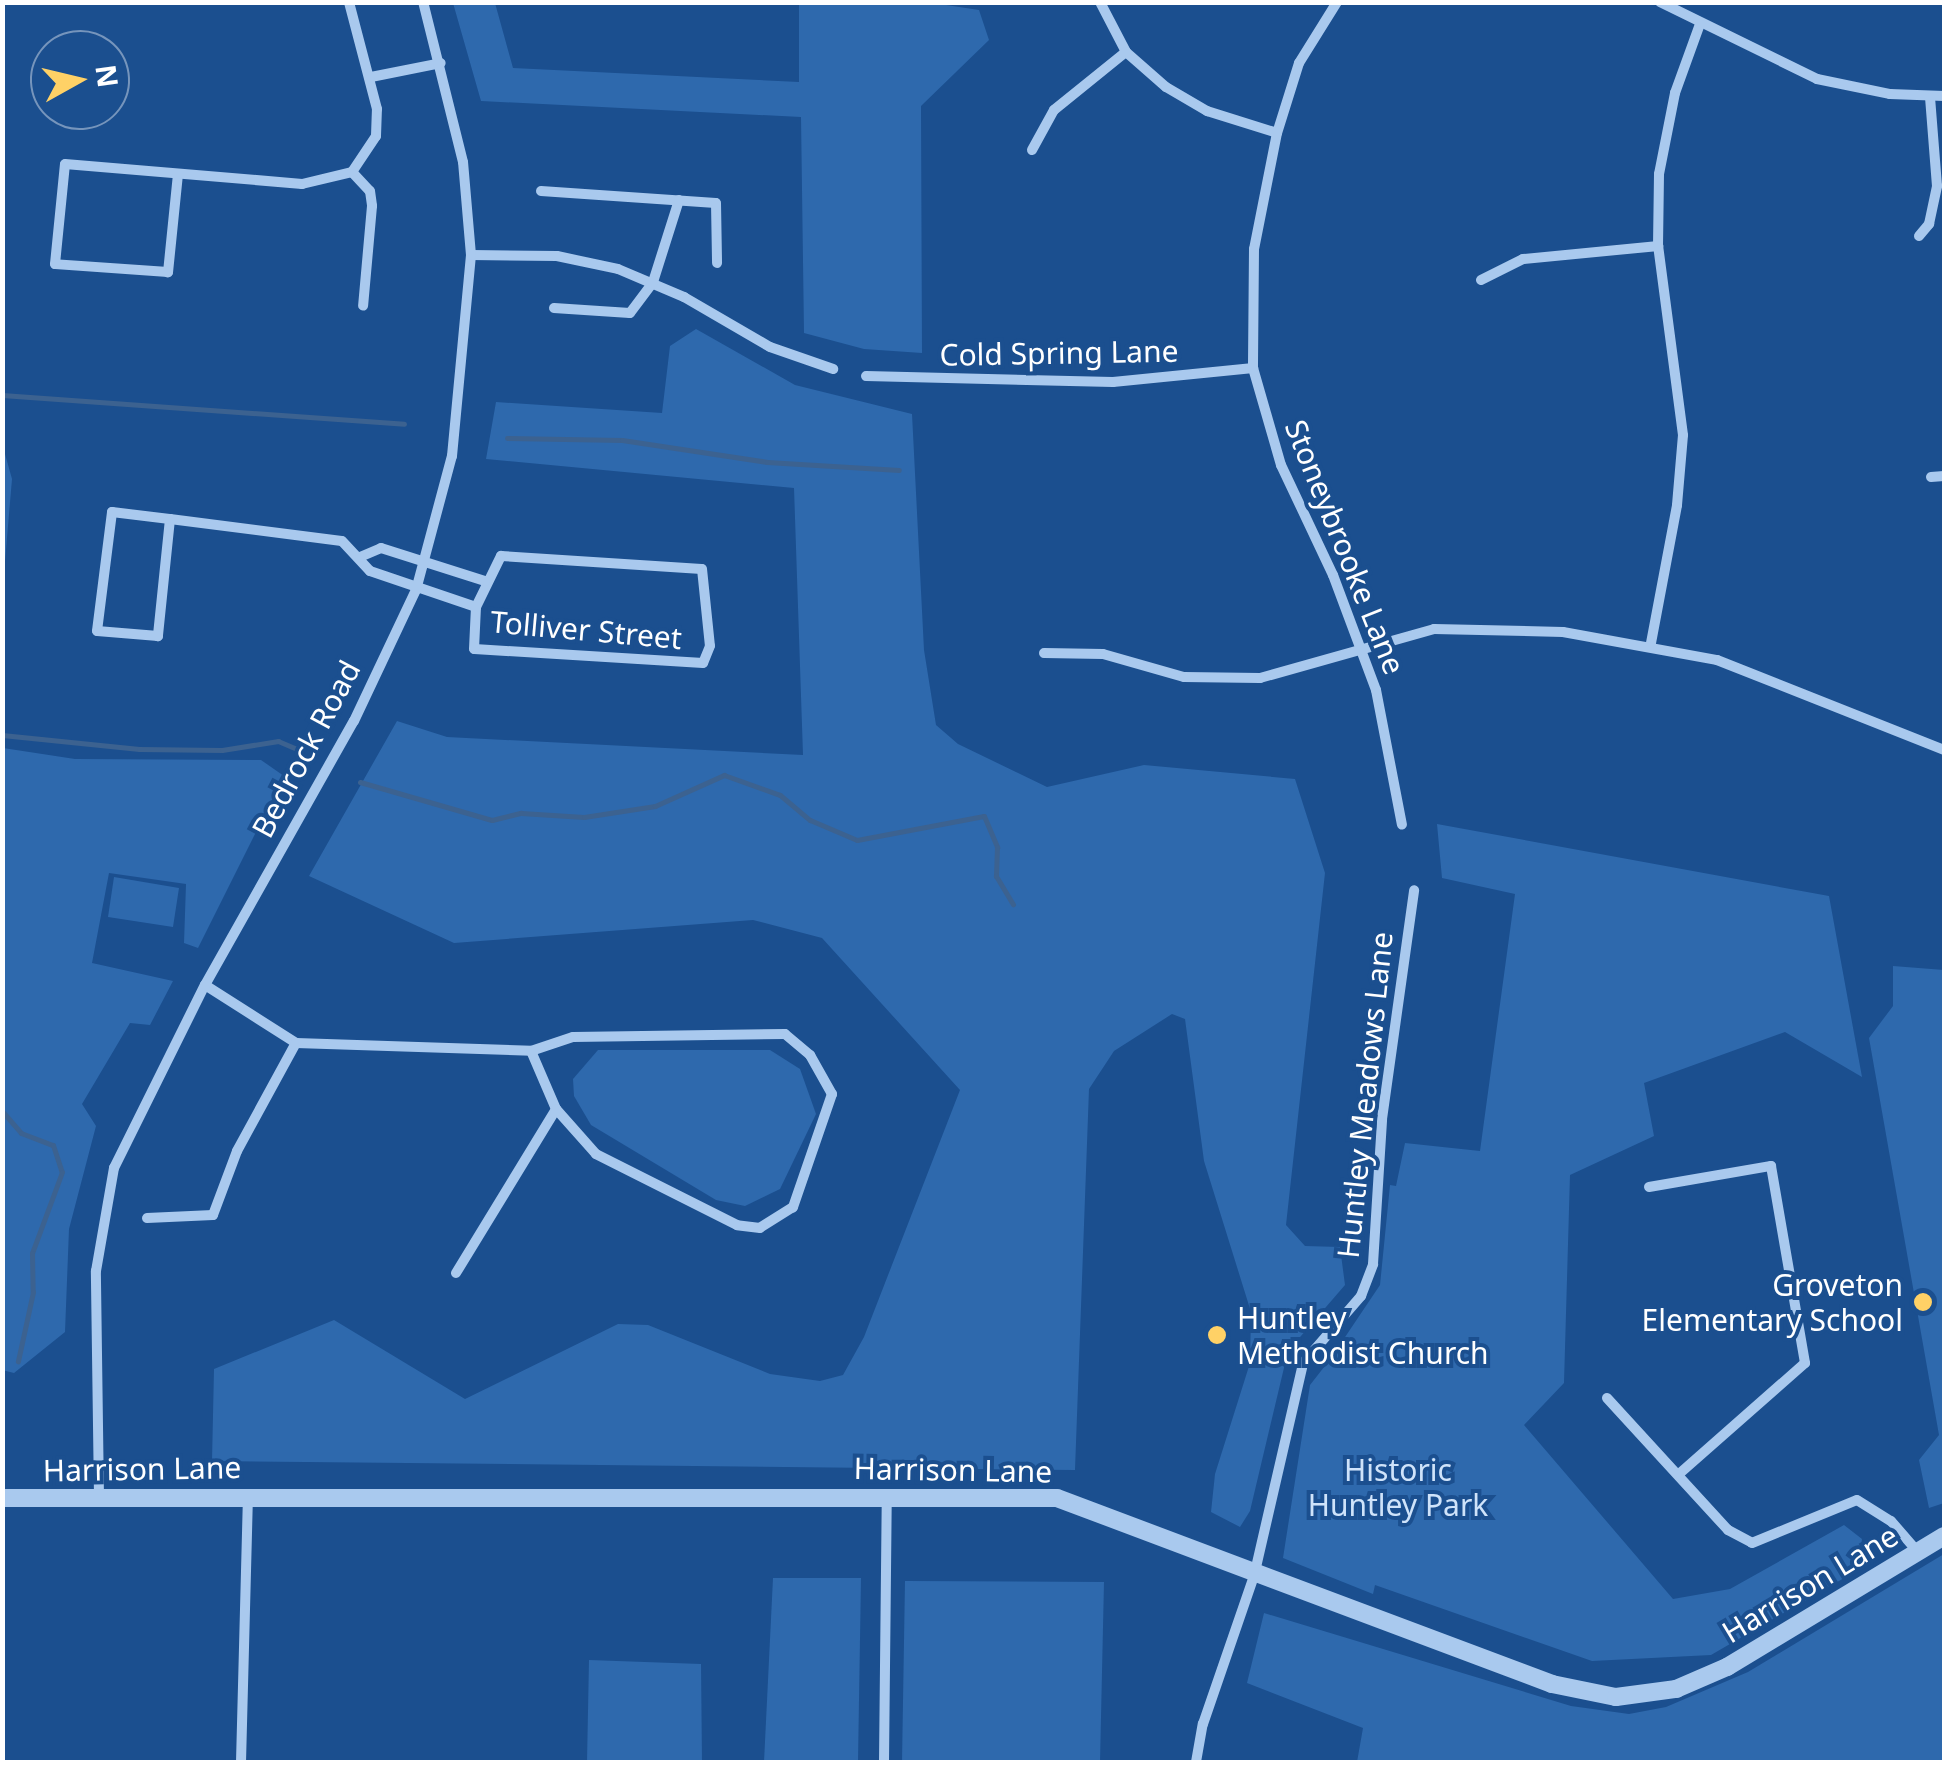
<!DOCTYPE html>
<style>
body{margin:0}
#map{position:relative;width:1947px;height:1765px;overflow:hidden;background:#1b4f8f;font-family:"Noto Sans",sans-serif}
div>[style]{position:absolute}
.green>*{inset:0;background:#2e69ad}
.stream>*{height:5px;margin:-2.5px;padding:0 2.5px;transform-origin:2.5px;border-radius:2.5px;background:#3c6290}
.minor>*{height:10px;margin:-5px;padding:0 5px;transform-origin:5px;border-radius:5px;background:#a9c9ee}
.tertiary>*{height:18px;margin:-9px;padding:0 9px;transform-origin:9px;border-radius:9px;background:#a9c9ee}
.dots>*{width:28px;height:28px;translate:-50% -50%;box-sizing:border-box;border:5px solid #1b4f8f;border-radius:50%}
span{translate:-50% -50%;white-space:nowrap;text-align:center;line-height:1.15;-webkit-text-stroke:8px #1b4f8f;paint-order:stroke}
.street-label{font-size:30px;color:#fff}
.poi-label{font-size:30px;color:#fff}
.right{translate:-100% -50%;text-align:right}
.left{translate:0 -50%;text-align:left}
.park-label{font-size:30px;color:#cfe3fa}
.frame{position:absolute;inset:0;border:5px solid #fff;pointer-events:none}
.north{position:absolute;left:30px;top:30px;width:100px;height:100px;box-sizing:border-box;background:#1b4f8f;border:2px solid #7695bc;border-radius:50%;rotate:82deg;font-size:28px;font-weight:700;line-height:40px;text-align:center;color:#fff}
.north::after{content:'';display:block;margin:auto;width:35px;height:45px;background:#ffd166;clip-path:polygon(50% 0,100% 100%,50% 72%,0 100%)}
</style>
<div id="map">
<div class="green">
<div style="clip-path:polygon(453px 3px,495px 3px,513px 68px,799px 82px,799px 3px,933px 3px,979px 10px,989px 40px,921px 106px,922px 353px,864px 349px,804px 333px,801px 117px,481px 101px)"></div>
<div style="clip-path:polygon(696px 329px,795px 385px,912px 414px,924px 650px,936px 725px,958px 744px,1047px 787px,1144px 765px,1295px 779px,1325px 873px,1286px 1225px,1305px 1246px,1340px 1247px,1345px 1285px,1288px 1351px,1250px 1511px,1240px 1527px,1211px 1512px,1215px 1474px,1250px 1363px,1251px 1312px,1204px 1161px,1185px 1019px,1172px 1014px,1114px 1051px,1089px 1089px,1075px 1470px,212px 1461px,214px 1369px,334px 1320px,465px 1399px,618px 1324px,648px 1325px,770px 1374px,820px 1381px,843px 1375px,864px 1337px,960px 1090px,822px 938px,753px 920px,454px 943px,309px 876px,397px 721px,447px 737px,803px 755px,794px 488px,486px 459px,496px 402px,662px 413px,670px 346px)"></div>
<div style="clip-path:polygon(3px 447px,12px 479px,3px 585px)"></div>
<div style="clip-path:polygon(3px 748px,75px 759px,261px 760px,284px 776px,198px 948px,184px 943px,186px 884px,109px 873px,92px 963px,173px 981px,150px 1025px,130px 1023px,82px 1104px,96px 1126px,69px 1229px,65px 1332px,14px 1373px,2px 1370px)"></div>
<div style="clip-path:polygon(1437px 824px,1829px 896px,1862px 1077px,1785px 1032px,1644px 1083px,1654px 1136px,1570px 1175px,1564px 1383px,1524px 1425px,1673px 1599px,1730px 1589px,1844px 1525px,1862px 1539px,1858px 1570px,1711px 1655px,1592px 1661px,1375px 1585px,1373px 1594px,1283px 1558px,1310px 1385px,1328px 1362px,1324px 1353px,1333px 1355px,1380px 1285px,1390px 1185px,1396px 1186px,1405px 1143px,1480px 1151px,1515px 894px,1442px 878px)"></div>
<div style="clip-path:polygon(114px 877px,179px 888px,173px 927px,108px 917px)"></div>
<div style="clip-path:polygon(1893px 966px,1944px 970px,1944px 1503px,1929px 1508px,1919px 1460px,1939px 1435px,1869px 1038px,1893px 1006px)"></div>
<div style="clip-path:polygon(598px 1050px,770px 1050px,800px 1069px,816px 1114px,780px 1189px,745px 1206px,716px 1200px,591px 1125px,574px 1096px,573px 1079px)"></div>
<div style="clip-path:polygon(1944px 1554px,1944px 1762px,1357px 1762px,1363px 1728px,1247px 1683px,1264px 1613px,1571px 1706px,1629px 1714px,1666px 1707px,1748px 1672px)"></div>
<div style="clip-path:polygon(773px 1578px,861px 1578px,858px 1761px,764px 1762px)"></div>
<div style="clip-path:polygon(905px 1581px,1104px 1582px,1100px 1762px,902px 1762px)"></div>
<div style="clip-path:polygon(589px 1660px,701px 1664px,702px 1762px,587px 1762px)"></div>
</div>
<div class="stream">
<div style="left:2px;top:395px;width:403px;rotate:4.1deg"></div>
<div style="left:507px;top:438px;width:115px;rotate:1deg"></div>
<div style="left:622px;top:440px;width:147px;rotate:8.6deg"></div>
<div style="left:767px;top:462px;width:132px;rotate:3.5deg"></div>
<div style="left:2px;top:735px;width:138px;rotate:5.8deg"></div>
<div style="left:139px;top:749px;width:83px;rotate:0.7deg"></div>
<div style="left:222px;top:750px;width:57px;rotate:-9.1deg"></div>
<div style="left:278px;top:741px;width:25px;rotate:23deg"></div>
<div style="left:360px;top:782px;width:137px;rotate:16.1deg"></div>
<div style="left:492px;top:820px;width:30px;rotate:-14deg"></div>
<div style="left:521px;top:813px;width:63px;rotate:3.6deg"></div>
<div style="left:584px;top:817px;width:72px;rotate:-8.8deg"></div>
<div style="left:655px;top:806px;width:76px;rotate:-24.2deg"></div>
<div style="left:724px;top:775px;width:59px;rotate:19.7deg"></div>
<div style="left:780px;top:795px;width:39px;rotate:40deg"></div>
<div style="left:810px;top:820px;width:51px;rotate:23.1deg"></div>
<div style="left:857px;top:840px;width:129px;rotate:-10.7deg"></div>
<div style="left:984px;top:816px;width:34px;rotate:67deg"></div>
<div style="left:997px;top:847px;width:29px;rotate:92deg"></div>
<div style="left:996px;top:876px;width:33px;rotate:59deg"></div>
<div style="left:2px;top:1111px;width:29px;rotate:49deg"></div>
<div style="left:21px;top:1133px;width:34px;rotate:21deg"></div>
<div style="left:53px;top:1145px;width:28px;rotate:72deg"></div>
<div style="left:62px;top:1172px;width:86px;rotate:110.3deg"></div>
<div style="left:32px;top:1253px;width:39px;rotate:89deg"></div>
<div style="left:33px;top:1292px;width:71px;rotate:102.3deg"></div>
</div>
<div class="minor">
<div style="left:1100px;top:2px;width:56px;rotate:62.5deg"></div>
<div style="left:1126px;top:52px;width:53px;rotate:41.2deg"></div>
<div style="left:1166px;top:87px;width:48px;rotate:30.3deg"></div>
<div style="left:1207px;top:111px;width:73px;rotate:17.4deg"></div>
<div style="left:1337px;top:2px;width:72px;rotate:121.9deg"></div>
<div style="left:1299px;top:63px;width:73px;rotate:107.4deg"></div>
<div style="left:1277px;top:133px;width:118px;rotate:101.2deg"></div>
<div style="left:1254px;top:249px;width:119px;rotate:90.5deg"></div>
<div style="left:1253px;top:368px;width:101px;rotate:73.9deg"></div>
<div style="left:1281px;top:465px;width:122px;rotate:64.7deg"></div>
<div style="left:1333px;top:575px;width:123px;rotate:69.5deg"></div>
<div style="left:1376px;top:690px;width:137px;rotate:79.1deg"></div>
<div style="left:1660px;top:2px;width:175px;rotate:26.1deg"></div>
<div style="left:1817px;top:79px;width:75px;rotate:11.6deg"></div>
<div style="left:1890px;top:94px;width:54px;rotate:2.1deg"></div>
<div style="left:371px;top:77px;width:71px;rotate:-11.3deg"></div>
<div style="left:1032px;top:150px;width:46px;rotate:-61.2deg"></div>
<div style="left:1054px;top:110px;width:92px;rotate:-38.9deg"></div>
<div style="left:352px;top:172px;width:26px;rotate:47deg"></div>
<div style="left:370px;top:191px;width:15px;rotate:82deg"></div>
<div style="left:372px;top:206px;width:100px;rotate:95.1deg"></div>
<div style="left:178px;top:174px;width:99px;rotate:95.8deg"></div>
<div style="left:168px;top:272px;width:113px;rotate:-176deg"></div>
<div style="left:55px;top:264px;width:100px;rotate:-84.3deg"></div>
<div style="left:65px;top:164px;width:238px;rotate:4.8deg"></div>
<div style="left:302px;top:184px;width:51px;rotate:-13.5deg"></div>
<div style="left:352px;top:172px;width:43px;rotate:-56.3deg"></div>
<div style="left:376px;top:136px;width:27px;rotate:-88deg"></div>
<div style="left:377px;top:109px;width:111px;rotate:-104.7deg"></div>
<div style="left:541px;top:191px;width:175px;rotate:3.9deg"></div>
<div style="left:716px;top:203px;width:60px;rotate:89deg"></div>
<div style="left:1919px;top:236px;width:16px;rotate:-50deg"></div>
<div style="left:1929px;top:224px;width:39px;rotate:-78deg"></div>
<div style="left:1937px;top:186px;width:88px;rotate:-94.5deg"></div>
<div style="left:471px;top:255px;width:86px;rotate:0.7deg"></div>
<div style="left:557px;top:256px;width:62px;rotate:12deg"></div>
<div style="left:618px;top:269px;width:72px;rotate:23deg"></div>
<div style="left:684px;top:297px;width:99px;rotate:30.2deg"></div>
<div style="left:770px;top:347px;width:67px;rotate:19.2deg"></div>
<div style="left:1481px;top:280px;width:47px;rotate:-26.6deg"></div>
<div style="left:1523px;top:259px;width:136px;rotate:-5.5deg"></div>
<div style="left:554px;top:308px;width:76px;rotate:3.8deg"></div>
<div style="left:630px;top:313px;width:39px;rotate:-53deg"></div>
<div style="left:653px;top:282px;width:86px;rotate:-72.4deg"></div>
<div style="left:866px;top:376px;width:247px;rotate:1.4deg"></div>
<div style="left:1113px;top:382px;width:141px;rotate:-5.7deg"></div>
<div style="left:1931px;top:477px;width:13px;rotate:-4deg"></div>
<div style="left:170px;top:519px;width:118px;rotate:95.9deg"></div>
<div style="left:158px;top:636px;width:61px;rotate:-175.3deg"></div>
<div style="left:97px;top:631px;width:120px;rotate:-82.8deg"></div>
<div style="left:112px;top:512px;width:58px;rotate:6.9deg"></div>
<div style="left:170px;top:519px;width:173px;rotate:7.3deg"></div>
<div style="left:342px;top:541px;width:41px;rotate:47deg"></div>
<div style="left:370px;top:571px;width:112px;rotate:18.8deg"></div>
<div style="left:501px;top:556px;width:201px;rotate:3.7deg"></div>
<div style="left:702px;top:569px;width:77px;rotate:84.1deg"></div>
<div style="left:710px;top:646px;width:18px;rotate:112deg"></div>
<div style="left:703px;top:663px;width:229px;rotate:-176.5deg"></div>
<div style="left:474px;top:649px;width:42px;rotate:-87.3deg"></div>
<div style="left:476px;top:607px;width:57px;rotate:-63.9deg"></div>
<div style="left:360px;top:557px;width:23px;rotate:-23deg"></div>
<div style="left:381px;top:548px;width:109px;rotate:17.6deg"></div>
<div style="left:1651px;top:643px;width:140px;rotate:-79.3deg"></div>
<div style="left:1677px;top:505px;width:70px;rotate:-85.1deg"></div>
<div style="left:1683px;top:435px;width:191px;rotate:-97.5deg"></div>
<div style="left:1658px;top:246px;width:72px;rotate:-89.2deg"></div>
<div style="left:1659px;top:174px;width:83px;rotate:-78.8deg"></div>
<div style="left:1675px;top:93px;width:73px;rotate:-70.1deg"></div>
<div style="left:1044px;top:653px;width:59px;rotate:1deg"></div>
<div style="left:1103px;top:654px;width:84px;rotate:15.9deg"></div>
<div style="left:1184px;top:677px;width:76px;rotate:0.8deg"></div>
<div style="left:1260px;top:678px;width:181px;rotate:-15.7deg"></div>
<div style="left:1434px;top:629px;width:129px;rotate:1.3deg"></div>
<div style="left:1563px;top:632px;width:157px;rotate:10.3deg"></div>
<div style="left:1717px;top:660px;width:244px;rotate:21.6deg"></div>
<div style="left:205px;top:985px;width:108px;rotate:32.5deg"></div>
<div style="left:296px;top:1043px;width:235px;rotate:1.9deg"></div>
<div style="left:531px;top:1051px;width:44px;rotate:-18.4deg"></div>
<div style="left:573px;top:1037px;width:212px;rotate:-0.8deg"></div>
<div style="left:785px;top:1034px;width:33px;rotate:40deg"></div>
<div style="left:810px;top:1055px;width:45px;rotate:60.6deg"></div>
<div style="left:832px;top:1094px;width:120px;rotate:109deg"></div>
<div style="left:793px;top:1207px;width:39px;rotate:148deg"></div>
<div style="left:760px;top:1228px;width:23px;rotate:-173deg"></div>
<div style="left:737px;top:1225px;width:158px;rotate:-153.3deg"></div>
<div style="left:596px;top:1154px;width:60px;rotate:-131.6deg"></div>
<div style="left:556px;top:1109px;width:63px;rotate:-113.3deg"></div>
<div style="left:1649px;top:1187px;width:124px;rotate:-9.8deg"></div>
<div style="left:1771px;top:1166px;width:200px;rotate:80.2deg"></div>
<div style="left:1805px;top:1363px;width:168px;rotate:138.6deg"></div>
<div style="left:147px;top:1218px;width:66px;rotate:-2.6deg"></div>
<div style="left:213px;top:1215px;width:68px;rotate:-69.4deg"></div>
<div style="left:237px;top:1151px;width:123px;rotate:-61.4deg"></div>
<div style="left:456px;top:1273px;width:192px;rotate:-58.6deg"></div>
<div style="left:1607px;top:1398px;width:179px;rotate:47.5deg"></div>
<div style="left:1728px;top:1530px;width:27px;rotate:28deg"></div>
<div style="left:1752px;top:1543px;width:113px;rotate:-22.3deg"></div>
<div style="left:1857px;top:1500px;width:40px;rotate:32deg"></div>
<div style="left:1891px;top:1521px;width:40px;rotate:49deg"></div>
<div style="left:99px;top:1497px;width:226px;rotate:-90.8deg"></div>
<div style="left:96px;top:1271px;width:105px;rotate:-80.1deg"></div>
<div style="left:114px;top:1168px;width:204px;rotate:-63.6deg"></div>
<div style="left:205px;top:985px;width:303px;rotate:-60.6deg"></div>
<div style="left:354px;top:721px;width:145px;rotate:-64.7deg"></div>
<div style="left:416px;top:590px;width:139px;rotate:-75deg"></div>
<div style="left:452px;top:456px;width:202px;rotate:-84.6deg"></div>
<div style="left:471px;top:255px;width:93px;rotate:-94.9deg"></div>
<div style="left:463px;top:162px;width:165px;rotate:-104deg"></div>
<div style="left:241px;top:1762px;width:267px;rotate:-88.5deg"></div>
<div style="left:884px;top:1762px;width:267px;rotate:-89.4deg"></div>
<div style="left:1196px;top:1762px;width:39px;rotate:-80deg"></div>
<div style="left:1203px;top:1724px;width:157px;rotate:-71deg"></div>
<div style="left:1254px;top:1576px;width:219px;rotate:-77deg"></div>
<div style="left:1303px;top:1363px;width:89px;rotate:-49.1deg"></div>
<div style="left:1361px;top:1296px;width:34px;rotate:-69deg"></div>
<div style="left:1373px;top:1264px;width:145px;rotate:-86.4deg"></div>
<div style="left:1382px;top:1119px;width:231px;rotate:-82deg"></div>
</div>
<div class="tertiary">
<div style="left:2px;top:1498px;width:1055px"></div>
<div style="left:1057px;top:1498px;width:529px;rotate:20.59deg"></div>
<div style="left:1552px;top:1684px;width:65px;rotate:11.5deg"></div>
<div style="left:1616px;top:1697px;width:61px;rotate:-7.6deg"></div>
<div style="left:1676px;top:1689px;width:56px;rotate:-23.3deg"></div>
<div style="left:1727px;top:1667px;width:253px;rotate:-31.1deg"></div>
</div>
<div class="dots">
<div style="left:1923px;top:1302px;background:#ffd166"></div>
<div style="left:1217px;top:1335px;background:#ffd166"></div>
</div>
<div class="street-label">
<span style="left:1059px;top:353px;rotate:-1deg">Cold Spring Lane</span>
<span style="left:1345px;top:547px;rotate:68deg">Stoneybrooke Lane</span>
<span style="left:586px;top:630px;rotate:5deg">Tolliver Street</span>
<span style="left:306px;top:749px;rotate:-62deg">Bedrock Road</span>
<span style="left:1365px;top:1095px;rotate:-84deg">Huntley Meadows Lane</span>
<span style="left:142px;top:1469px;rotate:-1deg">Harrison Lane</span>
<span style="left:953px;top:1470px;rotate:1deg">Harrison Lane</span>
<span style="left:1810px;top:1584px;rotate:-31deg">Harrison Lane</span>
</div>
<div class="poi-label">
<span class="right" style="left:1903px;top:1302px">Groveton<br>Elementary School</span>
<span class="left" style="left:1237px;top:1335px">Huntley<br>Methodist Church</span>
</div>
<div class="park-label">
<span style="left:1398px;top:1487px">Historic<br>Huntley Park</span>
</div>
<div class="frame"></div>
<div class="north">N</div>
</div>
